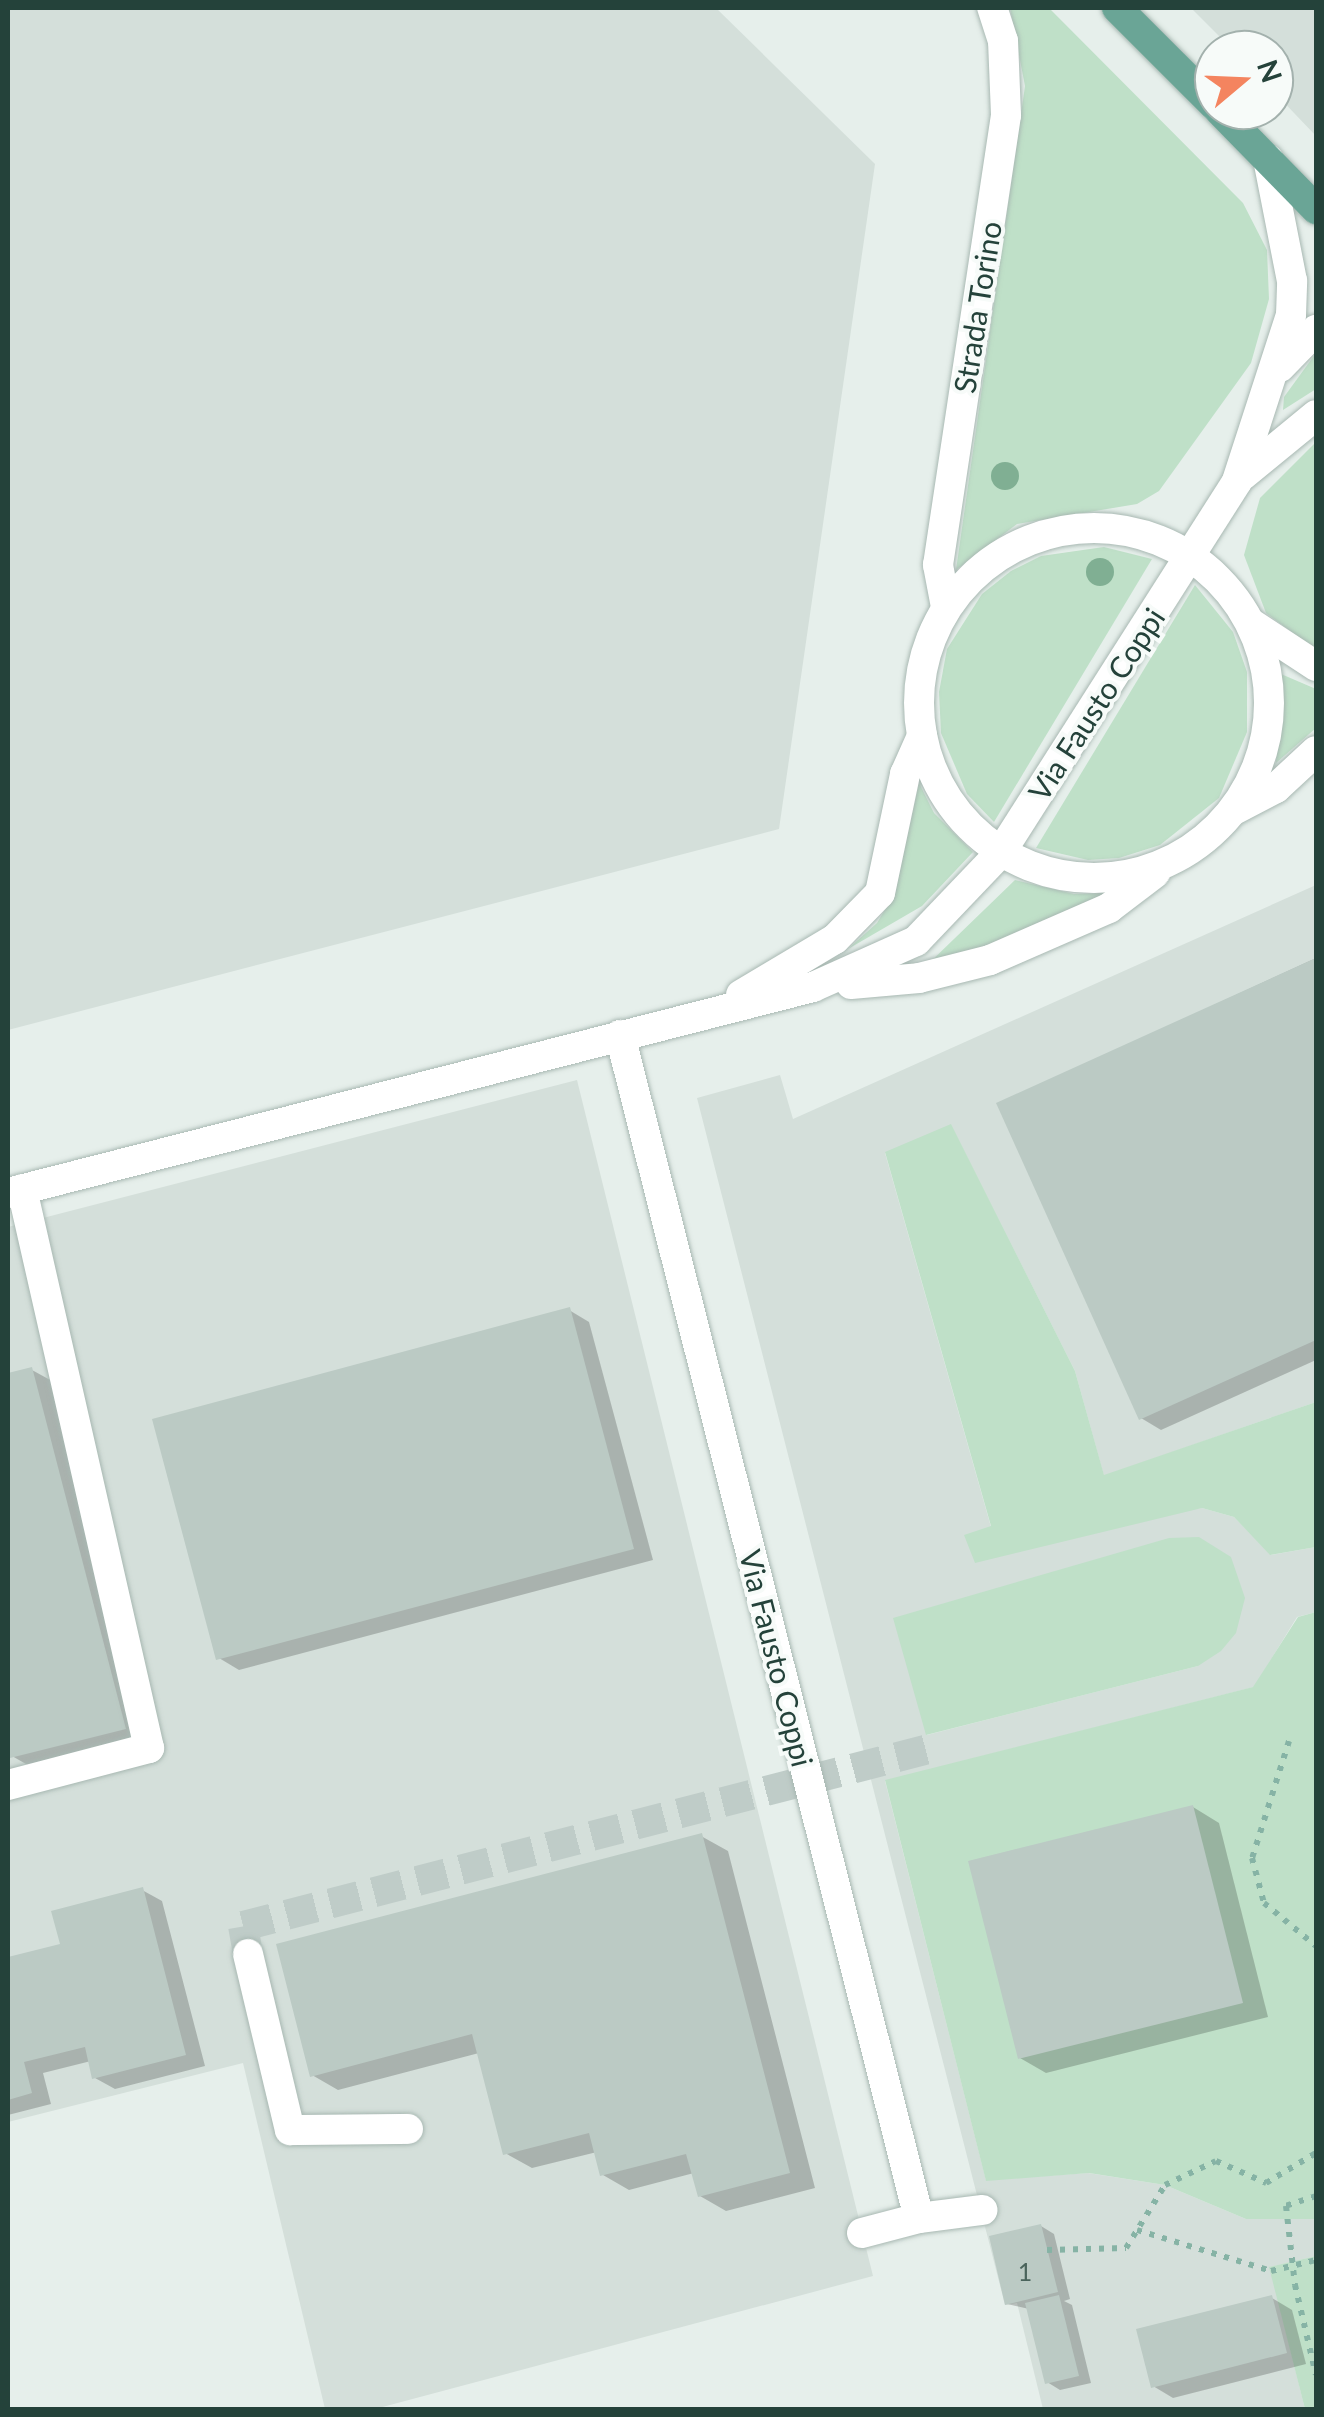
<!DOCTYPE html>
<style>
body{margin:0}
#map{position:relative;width:1324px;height:2417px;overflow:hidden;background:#e6efeb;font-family:Lato,sans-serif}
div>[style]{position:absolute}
.built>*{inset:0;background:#d4dfda}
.green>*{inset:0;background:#bfe0c8}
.shadow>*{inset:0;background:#0003}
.building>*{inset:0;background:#bbcac4}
.minor-tunnel>*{height:30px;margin-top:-15px;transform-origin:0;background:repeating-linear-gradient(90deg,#bfccc8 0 30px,transparent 0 45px)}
.path>*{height:6px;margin-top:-3px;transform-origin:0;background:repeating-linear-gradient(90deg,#86b3a5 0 5px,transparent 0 13px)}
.roads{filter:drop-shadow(0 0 2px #a8b8b2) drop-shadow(0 0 2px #a8b8b2)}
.minor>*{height:30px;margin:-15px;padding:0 15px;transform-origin:15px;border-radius:15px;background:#fff}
.minor>.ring{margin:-15px;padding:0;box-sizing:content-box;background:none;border:30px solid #fff;border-radius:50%}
.major>*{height:30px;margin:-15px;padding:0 15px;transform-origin:15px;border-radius:15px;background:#6aa596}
.trees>*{width:28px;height:28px;margin:-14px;border-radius:50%;background:#80af93}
span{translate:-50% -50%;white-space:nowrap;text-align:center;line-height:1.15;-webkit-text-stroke:8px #f7fbf9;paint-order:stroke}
.number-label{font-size:25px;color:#4a645c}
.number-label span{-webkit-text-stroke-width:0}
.street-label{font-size:30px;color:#24423a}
.frame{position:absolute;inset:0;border:10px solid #24423a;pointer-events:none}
.north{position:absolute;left:1194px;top:30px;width:100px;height:100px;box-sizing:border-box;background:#f7fbf9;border:2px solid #a3b1ad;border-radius:50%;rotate:71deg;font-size:28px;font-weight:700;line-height:40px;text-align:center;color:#24423a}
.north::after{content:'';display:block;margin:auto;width:35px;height:45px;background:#f4845f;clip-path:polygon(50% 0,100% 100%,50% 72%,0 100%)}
</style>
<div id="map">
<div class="built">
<div style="clip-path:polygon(8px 8px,716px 8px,875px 164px,779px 829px,8px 1030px)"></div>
<div style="clip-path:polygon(1191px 8px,1316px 8px,1316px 136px,1274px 92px,1274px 50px,1233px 50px)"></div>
<div style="clip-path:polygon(evenodd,1316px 885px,1316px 1402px,1104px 1476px,1075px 1371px,951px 1125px,885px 1153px,991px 1527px,1202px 1508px,1234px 1517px,1271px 1555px,1316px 1547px,1316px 1612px,1297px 1617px,1254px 1687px,885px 1781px,986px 2180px,1088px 2173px,1165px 2185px,1246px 2219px,1316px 2219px,1316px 2256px,1270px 2267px,1305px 2409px,1043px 2409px,1017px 2303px,1005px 2305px,697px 1098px,780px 1075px,793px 1119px,1316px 885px,894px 1618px,1198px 1666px,927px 1735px,894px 1618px)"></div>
<div style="clip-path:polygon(577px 1080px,873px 2276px,375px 2409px,325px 2409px,243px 2063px,8px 2122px,8px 1227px)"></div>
</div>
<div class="green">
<div style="clip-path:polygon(1010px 8px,1049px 8px,1243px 203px,1267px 250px,1269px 299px,1251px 363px,1159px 491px,1137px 504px,1017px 524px,956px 570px,1025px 86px)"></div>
<div style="clip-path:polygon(1316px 353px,1316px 389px,1283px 410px,1284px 397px)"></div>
<div style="clip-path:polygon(1316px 442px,1316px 650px,1266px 613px,1244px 555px,1260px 498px)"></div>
<div style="clip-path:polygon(1104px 547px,1152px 559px,994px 822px,967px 794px,941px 733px,939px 692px,947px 649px,982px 594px,1011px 571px,1041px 556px)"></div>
<div style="clip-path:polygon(1195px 585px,1233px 632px,1247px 672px,1247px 732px,1219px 798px,1160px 845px,1119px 858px,1088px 860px,1036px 848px)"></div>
<div style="clip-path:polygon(1281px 674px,1316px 689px,1316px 728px,1276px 763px)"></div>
<div style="clip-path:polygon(919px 783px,934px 813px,973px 852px,922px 906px,848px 949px,877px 923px,895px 893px)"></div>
<div style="clip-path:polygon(1015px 880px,1074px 894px,1112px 893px,1065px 919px,924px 968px)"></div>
<div style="clip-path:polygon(951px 1124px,1075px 1371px,1104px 1475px,1316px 1402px,1316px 1547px,1270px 1555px,1234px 1517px,1202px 1508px,975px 1563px,964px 1535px,991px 1526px,885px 1152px)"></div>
<div style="clip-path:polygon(1199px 1537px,1231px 1557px,1245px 1598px,1236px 1633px,1221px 1651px,1198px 1666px,926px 1735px,893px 1618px,1169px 1538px)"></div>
<div style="clip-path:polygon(1316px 1612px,1316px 2219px,1246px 2219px,1165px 2185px,1089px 2173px,986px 2181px,885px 1780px,1253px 1687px,1298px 1617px)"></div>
<div style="clip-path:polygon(1316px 2256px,1316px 2409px,1305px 2409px,1269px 2267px)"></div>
</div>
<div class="shadow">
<div style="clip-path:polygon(1316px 958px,1316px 1360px,1161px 1430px,1141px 1418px,1000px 1104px)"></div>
<div style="clip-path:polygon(569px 1310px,589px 1322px,653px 1560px,239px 1670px,219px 1658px)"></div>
<div style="clip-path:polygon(32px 1370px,52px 1381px,145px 1740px,33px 1768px,12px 1756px,8px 1737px,8px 1376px)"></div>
<div style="clip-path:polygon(1193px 1807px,1219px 1823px,1268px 2017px,1046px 2073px,1020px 2058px)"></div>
<div style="clip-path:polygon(701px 1836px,728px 1851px,815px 2188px,726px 2211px,700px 2196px,694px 2173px,629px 2190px,603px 2175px,597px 2152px,532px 2168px,505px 2153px,479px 2053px,338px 2090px,312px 2075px)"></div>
<div style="clip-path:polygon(142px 1890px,162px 1901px,205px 2066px,115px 2089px,95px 2078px,91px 2061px,43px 2073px,51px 2104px,8px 2115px,8px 1960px,63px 1946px)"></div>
<div style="clip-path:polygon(1041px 2226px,1054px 2234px,1070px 2299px,1064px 2301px,1072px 2305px,1091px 2383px,1060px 2390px,1047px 2382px,1029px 2309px,1007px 2304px)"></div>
<div style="clip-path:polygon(1272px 2298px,1292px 2310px,1306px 2364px,1173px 2398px,1153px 2386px)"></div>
</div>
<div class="building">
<div style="clip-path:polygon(1316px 958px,1316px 1340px,1139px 1420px,996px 1103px)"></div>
<div style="clip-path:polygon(570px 1307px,634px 1549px,216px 1660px,152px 1419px)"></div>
<div style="clip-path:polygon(32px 1367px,126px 1729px,10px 1758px,8px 1373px)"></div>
<div style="clip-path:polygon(1193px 1805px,1243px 2003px,1018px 2059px,968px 1861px)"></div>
<div style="clip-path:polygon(702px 1833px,790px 2173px,698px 2197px,686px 2154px,600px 2176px,589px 2133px,503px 2155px,472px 2034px,310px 2077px,276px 1944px)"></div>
<div style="clip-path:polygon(143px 1887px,186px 2055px,92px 2079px,85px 2047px,24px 2062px,32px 2093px,8px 2100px,8px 1957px,60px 1944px,51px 1911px)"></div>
<div style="clip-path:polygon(1041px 2224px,1058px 2292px,1005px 2305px,989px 2236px)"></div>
<div style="clip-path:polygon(1059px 2295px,1079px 2376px,1045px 2384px,1025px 2303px)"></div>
<div style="clip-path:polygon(1272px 2295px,1287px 2353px,1151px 2388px,1136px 2329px)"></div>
</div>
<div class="minor-tunnel">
<div style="left:248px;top:1954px;width:28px;rotate:-100deg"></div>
<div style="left:243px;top:1926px;width:708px;rotate:-14.47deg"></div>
</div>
<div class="path">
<div style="left:1289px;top:1741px;width:123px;rotate:107.5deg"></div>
<div style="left:1252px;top:1858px;width:47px;rotate:75.1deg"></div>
<div style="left:1264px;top:1903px;width:67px;rotate:39.6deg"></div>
<div style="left:1316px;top:2196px;width:32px;rotate:162deg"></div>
<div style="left:1286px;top:2206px;width:80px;rotate:83.5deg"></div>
<div style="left:1295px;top:2285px;width:92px;rotate:76.9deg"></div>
<div style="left:1137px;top:2230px;width:140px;rotate:17deg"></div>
<div style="left:1271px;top:2271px;width:46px;rotate:-13.7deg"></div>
<div style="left:1047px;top:2250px;width:79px;rotate:-1.5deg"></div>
<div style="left:1126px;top:2248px;width:74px;rotate:-58.2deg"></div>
<div style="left:1165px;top:2185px;width:56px;rotate:-25.2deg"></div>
<div style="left:1216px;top:2161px;width:55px;rotate:23.7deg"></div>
<div style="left:1266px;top:2183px;width:58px;rotate:-31deg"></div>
</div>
<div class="roads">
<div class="minor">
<div style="left:1280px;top:367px;width:52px;rotate:-45.8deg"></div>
<div style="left:1243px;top:475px;width:94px;rotate:-39.4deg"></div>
<div class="ring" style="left:919px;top:528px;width:320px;height:320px"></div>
<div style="left:946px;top:607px;width:43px;rotate:-100.8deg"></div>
<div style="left:938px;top:565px;width:455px;rotate:-81.4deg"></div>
<div style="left:1006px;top:115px;width:74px;rotate:-92.3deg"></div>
<div style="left:1003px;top:41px;width:35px;rotate:-108deg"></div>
<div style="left:1252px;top:624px;width:77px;rotate:33.3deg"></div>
<div style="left:1234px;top:810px;width:47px;rotate:-27.6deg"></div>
<div style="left:1276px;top:788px;width:54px;rotate:-42.8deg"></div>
<div style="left:851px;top:984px;width:68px;rotate:-5deg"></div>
<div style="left:919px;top:978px;width:73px;rotate:-14.2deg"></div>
<div style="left:990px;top:960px;width:130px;rotate:-23.6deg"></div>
<div style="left:1109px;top:908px;width:58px;rotate:-37.3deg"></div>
<div style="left:741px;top:995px;width:109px;rotate:-30.8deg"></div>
<div style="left:835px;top:939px;width:64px;rotate:-45.6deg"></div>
<div style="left:880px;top:893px;width:122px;rotate:-78.1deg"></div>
<div style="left:905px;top:774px;width:42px;rotate:-65.9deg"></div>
<div style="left:620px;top:1035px;width:1220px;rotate:75.82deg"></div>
<div style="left:919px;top:2218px;width:64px;rotate:-7.2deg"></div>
<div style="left:8px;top:1193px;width:831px;rotate:-14.35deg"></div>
<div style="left:813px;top:987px;width:113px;rotate:-24.1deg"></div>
<div style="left:916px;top:941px;width:123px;rotate:-46.3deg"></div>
<div style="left:1001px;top:852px;width:440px;rotate:-57.5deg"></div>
<div style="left:1237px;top:481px;width:175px;rotate:-72deg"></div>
<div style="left:1291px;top:315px;width:34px;rotate:-88deg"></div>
<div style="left:1292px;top:281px;width:124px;rotate:-101.1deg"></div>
<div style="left:8px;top:1785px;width:146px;rotate:-14.7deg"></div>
<div style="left:149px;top:1748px;width:573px;rotate:-102.8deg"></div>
<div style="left:248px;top:1954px;width:181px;rotate:76.6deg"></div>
<div style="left:290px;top:2130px;width:118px;rotate:-0.5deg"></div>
<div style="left:862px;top:2233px;width:59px;rotate:-14.7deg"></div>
</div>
<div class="major">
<div style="left:1117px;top:8px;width:137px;rotate:45deg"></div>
<div style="left:1219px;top:110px;width:139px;rotate:45.6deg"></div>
</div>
</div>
<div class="trees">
<div style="left:1005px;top:476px"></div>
<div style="left:1100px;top:572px"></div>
</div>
<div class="number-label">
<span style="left:1025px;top:2271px">1</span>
</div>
<div class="street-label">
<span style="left:977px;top:307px;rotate:-81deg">Strada Torino</span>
<span style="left:1096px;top:704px;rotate:-57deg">Via Fausto Coppi</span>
<span style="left:777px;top:1658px;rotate:76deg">Via Fausto Coppi</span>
</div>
<div class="frame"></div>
<div class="north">N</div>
</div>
